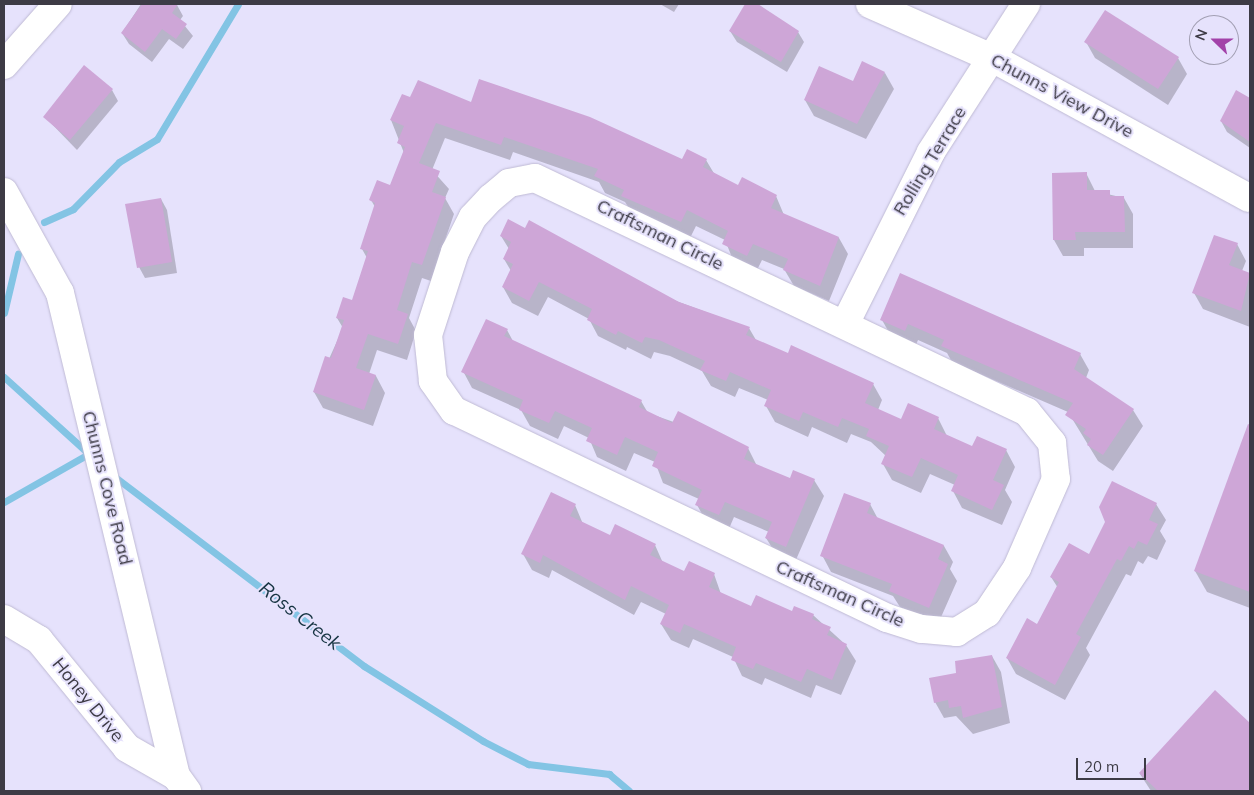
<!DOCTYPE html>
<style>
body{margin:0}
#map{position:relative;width:1254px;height:795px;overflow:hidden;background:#e6e2fc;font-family:Mulish,sans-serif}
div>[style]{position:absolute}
.shadow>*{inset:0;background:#0003}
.stream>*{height:7px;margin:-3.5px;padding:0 3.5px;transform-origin:3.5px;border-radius:3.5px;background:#83c4e4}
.building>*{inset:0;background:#cea6d7}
.roads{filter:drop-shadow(0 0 1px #bfbad4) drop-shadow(0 0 1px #bfbad4)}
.minor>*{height:28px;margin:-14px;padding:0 14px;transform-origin:14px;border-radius:14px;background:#fff}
span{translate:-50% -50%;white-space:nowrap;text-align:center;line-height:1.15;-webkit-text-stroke:4px #e6e2fc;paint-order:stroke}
.street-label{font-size:18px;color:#3d3b45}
.water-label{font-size:19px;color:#163442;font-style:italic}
.frame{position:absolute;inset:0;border:5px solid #3d3b45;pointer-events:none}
.north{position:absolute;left:1189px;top:15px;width:50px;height:50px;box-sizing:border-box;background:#e6e2fc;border:1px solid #a29fb3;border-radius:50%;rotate:292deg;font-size:14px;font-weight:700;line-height:20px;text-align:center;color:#3d3b45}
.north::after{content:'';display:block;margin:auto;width:18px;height:22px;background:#a242a9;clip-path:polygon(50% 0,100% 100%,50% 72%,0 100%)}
.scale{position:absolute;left:1076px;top:758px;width:70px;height:22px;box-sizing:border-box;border:2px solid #3d3b45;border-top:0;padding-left:6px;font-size:15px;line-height:18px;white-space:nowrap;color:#3d3b45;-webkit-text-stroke:4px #e6e2fc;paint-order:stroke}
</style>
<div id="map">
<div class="shadow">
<div style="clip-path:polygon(141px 4px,177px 5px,183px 16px,180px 20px,193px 36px,183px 49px,169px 39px,152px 62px,129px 44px,122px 33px)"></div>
<div style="clip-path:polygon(660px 4px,679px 4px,674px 12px)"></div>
<div style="clip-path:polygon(747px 4px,798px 32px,804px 42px,787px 72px,737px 42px,730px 31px)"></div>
<div style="clip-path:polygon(1086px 42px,1178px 58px,1187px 74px,1168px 105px,1095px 58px)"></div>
<div style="clip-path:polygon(885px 73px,894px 89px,866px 139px,814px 116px,805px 100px)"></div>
<div style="clip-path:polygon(112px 90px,118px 101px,77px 150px,45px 117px)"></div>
<div style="clip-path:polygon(1236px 92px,1250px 99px,1250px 148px,1227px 132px,1221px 121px)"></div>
<div style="clip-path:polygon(411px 99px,472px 104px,683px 160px,706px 160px,715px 175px,739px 187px,776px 196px,784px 215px,839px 238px,848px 254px,829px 301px,794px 286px,784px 269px,762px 260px,756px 272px,733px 260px,725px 240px,696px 226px,690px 238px,632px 213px,625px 202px,605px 193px,599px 182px,513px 152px,510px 160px,445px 138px,432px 170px,449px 189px,445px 198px,454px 214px,431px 281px,422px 278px,409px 318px,416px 331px,407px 360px,377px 350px,369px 374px,376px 376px,385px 393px,373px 426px,323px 408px,314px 392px,343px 328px,337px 318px,353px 302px,367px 258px,362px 249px,375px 207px,371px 200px,391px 186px,404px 153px,391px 120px)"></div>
<div style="clip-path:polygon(1086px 173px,1095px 191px,1124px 198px,1133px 214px,1133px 248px,1084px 248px,1084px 256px,1063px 256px,1054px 240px)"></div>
<div style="clip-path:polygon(161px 199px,167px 210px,177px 273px,145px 278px,139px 267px)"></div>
<div style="clip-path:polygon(501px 236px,749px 328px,756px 340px,788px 355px,873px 384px,882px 400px,878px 410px,902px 421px,938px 418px,947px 436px,973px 448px,1006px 450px,1015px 467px,1005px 490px,1012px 502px,1002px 525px,962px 508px,953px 491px,955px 485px,930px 474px,921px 493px,892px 480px,883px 464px,886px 456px,871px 442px,851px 434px,847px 443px,812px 427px,808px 437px,775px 422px,766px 406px,768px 400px,739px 388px,735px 397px,711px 386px,702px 371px,670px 356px,654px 352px,651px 359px,627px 347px,626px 350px,598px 336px,589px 319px,548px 297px,538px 316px,512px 303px,503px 287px,511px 271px,504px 259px,509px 249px)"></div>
<div style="clip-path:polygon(1237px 244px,1246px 261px,1242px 271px,1250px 274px,1250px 327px,1203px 309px,1194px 293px)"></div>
<div style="clip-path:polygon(901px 275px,1080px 354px,1089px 370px,1086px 378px,1133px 410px,1143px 426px,1113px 471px,1098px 461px,1068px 412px,952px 362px,947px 353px,918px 340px,915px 347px,891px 336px,882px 320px)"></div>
<div style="clip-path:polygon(507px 330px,514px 343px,641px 401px,648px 413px,748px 448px,757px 466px,790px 480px,814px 480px,824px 496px,795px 562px,776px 554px,766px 538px,769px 532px,734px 517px,728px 531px,706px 521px,697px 505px,699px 499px,663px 483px,655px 462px,634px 453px,626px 471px,597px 457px,589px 438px,564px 426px,558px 439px,530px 426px,521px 410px,472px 388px,463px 371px)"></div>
<div style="clip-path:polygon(1250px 423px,1250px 608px,1207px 592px,1195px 571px)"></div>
<div style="clip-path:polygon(870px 504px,878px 519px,944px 546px,953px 562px,950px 569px,957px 581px,938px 624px,900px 607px,893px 596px,831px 572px,822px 555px)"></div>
<div style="clip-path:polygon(1156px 504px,1166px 520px,1160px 531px,1166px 541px,1157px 560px,1148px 556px,1143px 564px,1138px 561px,1131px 576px,1126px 574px,1086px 648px,1090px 655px,1065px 700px,1016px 674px,1007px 658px,1037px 625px,1058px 588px,1051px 577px,1090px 556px)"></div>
<div style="clip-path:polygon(575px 505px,583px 524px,610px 537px,655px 545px,663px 563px,685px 573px,714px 574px,721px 594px,751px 608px,813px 615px,846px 645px,856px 661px,841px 695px,816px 685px,811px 698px,765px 678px,762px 685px,742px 676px,733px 657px,693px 639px,689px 648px,671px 640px,661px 624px,666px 614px,641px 602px,634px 615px,552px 570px,549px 578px,532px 570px,523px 554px)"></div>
<div style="clip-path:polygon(992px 656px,1001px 672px,1010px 723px,973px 734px,956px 716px,944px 718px,935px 702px,958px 674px)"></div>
<div style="clip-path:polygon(1215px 692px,1250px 725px,1250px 791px,1151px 791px,1140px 774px)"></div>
</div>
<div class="stream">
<div style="left:44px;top:222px;width:32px;rotate:-24deg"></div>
<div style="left:73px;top:209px;width:66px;rotate:-45.6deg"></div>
<div style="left:119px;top:162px;width:44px;rotate:-31.2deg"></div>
<div style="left:157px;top:139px;width:157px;rotate:-59deg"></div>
<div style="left:4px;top:313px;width:61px;rotate:-76.7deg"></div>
<div style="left:4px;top:377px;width:116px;rotate:42.2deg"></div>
<div style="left:111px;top:474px;width:318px;rotate:37.2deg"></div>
<div style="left:364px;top:666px;width:141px;rotate:32.2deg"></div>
<div style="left:483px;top:741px;width:51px;rotate:27.1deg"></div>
<div style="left:528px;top:764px;width:82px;rotate:7deg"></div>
<div style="left:609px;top:774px;width:26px;rotate:40deg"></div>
<div style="left:4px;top:502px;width:97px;rotate:-29.7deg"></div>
</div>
<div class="building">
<div style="clip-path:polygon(142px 4px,178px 4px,172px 13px,187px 24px,176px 39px,162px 29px,145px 52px,121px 33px)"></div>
<div style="clip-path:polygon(745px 4px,758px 4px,799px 31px,781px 62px,729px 31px)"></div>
<div style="clip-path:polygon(1105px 10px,1179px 57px,1158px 89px,1084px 42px)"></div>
<div style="clip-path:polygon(862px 61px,885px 72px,857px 124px,804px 100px,819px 66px,853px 81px)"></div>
<div style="clip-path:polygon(84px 65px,113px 89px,70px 140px,43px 117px)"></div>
<div style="clip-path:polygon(479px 79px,590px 117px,682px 159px,687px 149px,707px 159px,703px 167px,738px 185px,742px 177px,777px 195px,771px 208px,839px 237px,820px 286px,783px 270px,788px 259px,753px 244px,747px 256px,722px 244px,728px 231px,687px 210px,681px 222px,621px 196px,624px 190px,594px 176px,598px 169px,504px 137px,501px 145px,436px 123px,419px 163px,440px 171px,432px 192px,446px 197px,422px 265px,412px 262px,397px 310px,408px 314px,398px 344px,368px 334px,356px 368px,376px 375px,364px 410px,313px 392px,325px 356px,331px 358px,344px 320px,336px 318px,343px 297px,352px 300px,368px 251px,360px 249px,375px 203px,369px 200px,377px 180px,390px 185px,405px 147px,397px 143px,404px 126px,390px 120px,402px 94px,410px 97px,418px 80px,471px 102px)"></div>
<div style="clip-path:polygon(1236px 90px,1250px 98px,1250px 142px,1220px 121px)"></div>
<div style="clip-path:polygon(1087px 172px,1087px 190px,1110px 190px,1110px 196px,1124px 196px,1125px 232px,1075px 232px,1076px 240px,1053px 240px,1052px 173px)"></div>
<div style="clip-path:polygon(161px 198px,172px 262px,137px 268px,125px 204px)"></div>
<div style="clip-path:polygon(508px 219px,525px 228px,529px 220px,679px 302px,750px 327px,746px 335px,788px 353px,791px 345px,874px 383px,865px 403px,901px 419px,908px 403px,939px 417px,934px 429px,972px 446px,977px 436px,1007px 449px,993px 480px,1004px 485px,992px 510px,951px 491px,958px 475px,921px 458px,912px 477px,881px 464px,889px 446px,866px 436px,869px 429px,842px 418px,838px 427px,803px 412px,799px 421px,764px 406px,771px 390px,730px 372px,726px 381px,700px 370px,705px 361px,659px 340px,645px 337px,642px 343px,618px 331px,616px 335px,587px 320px,592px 309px,539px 282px,529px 301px,502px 287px,513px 264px,503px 259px,511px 242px,500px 236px)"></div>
<div style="clip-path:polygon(1214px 235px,1238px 243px,1229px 265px,1250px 273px,1241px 311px,1192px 293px)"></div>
<div style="clip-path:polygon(900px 273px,1081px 353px,1074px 369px,1134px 409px,1103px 455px,1087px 445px,1091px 439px,1083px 433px,1086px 429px,1065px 415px,1073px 403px,941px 346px,944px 340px,908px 324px,905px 331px,880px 320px)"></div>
<div style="clip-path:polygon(486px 319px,508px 329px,504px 336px,642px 400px,639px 407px,672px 423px,678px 411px,749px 447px,744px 459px,790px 478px,793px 470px,815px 479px,786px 547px,765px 538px,772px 522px,725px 502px,719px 515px,695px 505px,702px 490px,652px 466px,658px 452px,625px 437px,617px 455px,586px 441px,592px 428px,555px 411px,549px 423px,519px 410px,523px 400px,461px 372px)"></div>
<div style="clip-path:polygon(1248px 424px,1250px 425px,1250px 592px,1194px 571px)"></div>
<div style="clip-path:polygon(1112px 481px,1157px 503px,1149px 520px,1158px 524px,1147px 545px,1138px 541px,1134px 549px,1129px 546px,1121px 561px,1117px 559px,1076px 634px,1081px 637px,1055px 685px,1006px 658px,1027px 618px,1037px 624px,1059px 582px,1050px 577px,1069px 543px,1089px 554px,1105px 522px,1099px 507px)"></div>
<div style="clip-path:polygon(551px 492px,576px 504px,570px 516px,610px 535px,615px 524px,656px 544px,650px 555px,684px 571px,689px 561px,715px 573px,709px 587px,751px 606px,756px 595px,792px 611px,794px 606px,814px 614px,812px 619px,831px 627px,827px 635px,847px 644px,832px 680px,807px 669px,801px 682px,756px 663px,753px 669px,731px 660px,736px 647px,684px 624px,680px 633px,660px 624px,669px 605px,631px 586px,625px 600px,543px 555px,540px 563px,521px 554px)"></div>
<div style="clip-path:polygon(844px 493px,871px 503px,867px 513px,944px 545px,938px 559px,948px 564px,929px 608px,889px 591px,892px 584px,820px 556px)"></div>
<div style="clip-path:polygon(992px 655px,1002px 707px,963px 718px,961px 706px,949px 708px,948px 700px,934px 703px,929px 678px,956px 673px,955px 661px)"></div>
<div style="clip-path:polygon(1215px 690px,1250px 723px,1250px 791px,1158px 791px,1139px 773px)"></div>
</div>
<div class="roads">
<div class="minor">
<div style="left:870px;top:4px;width:136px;rotate:23.9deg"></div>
<div style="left:994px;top:59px;width:290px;rotate:28.6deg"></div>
<div style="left:4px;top:65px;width:81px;rotate:-48.5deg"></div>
<div style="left:535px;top:178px;width:545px;rotate:25.44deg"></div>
<div style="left:1027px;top:412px;width:40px;rotate:51deg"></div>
<div style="left:1052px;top:443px;width:36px;rotate:84deg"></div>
<div style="left:1056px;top:479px;width:97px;rotate:113.7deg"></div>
<div style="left:1017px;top:568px;width:54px;rotate:123.7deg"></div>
<div style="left:987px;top:613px;width:36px;rotate:148deg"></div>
<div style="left:957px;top:632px;width:36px;rotate:-175deg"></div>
<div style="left:921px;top:629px;width:36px;rotate:-162deg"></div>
<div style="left:887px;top:618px;width:480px;rotate:-154.4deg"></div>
<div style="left:454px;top:411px;width:37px;rotate:-125deg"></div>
<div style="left:433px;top:381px;width:46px;rotate:-96.2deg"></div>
<div style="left:428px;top:335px;width:87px;rotate:-72deg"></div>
<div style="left:455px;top:252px;width:39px;rotate:-63deg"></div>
<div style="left:473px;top:217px;width:26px;rotate:-47deg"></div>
<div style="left:491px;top:198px;width:23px;rotate:-40deg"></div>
<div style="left:509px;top:183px;width:26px;rotate:-11deg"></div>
<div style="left:4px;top:192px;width:115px;rotate:61deg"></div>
<div style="left:60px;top:293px;width:497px;rotate:76.5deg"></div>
<div style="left:176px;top:776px;width:19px;rotate:54deg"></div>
<div style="left:845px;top:324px;width:192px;rotate:-63.4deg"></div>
<div style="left:931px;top:152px;width:176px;rotate:-57.3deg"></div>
<div style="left:4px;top:619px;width:41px;rotate:31deg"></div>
<div style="left:39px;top:640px;width:139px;rotate:50.8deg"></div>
<div style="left:127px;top:748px;width:56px;rotate:29.7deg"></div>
</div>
</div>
<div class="street-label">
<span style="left:1062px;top:96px;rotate:28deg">Chunns View Drive</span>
<span style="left:930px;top:161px;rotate:-59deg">Rolling Terrace</span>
<span style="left:660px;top:235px;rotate:26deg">Craftsman Circle</span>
<span style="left:107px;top:488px;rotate:76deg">Chunns Cove Road</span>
<span style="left:840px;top:594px;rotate:24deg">Craftsman Circle</span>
<span style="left:88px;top:700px;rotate:51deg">Honey Drive</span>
</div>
<div class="water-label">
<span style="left:300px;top:616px;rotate:38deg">Ross Creek</span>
</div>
<div class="frame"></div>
<div class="north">N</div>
<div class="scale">20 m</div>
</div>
